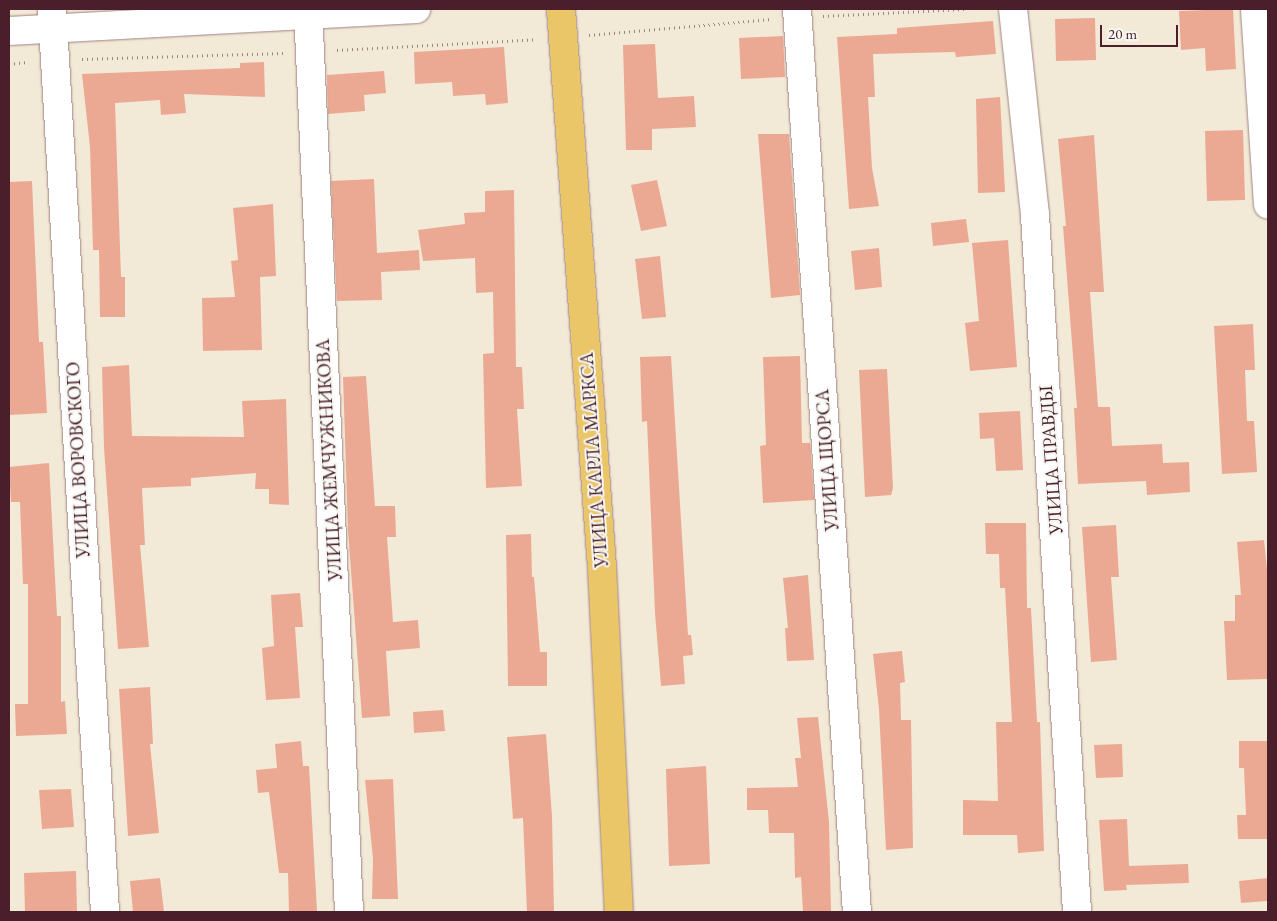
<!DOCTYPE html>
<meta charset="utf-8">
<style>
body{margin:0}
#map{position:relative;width:1277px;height:921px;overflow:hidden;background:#f3e9d7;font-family:"EB Garamond",serif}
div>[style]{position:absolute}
.building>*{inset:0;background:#eba994}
.path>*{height:3px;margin-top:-1.5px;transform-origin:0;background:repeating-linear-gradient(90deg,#9e8481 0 1px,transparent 0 5px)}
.roads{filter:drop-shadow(0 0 1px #9e8481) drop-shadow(0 0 1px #9e8481)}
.minor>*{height:28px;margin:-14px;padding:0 14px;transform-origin:14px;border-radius:14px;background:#fff}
.major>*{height:28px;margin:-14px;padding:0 14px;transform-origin:14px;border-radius:14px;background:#eac669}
span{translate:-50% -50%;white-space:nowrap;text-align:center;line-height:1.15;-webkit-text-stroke:4px #f6f6f2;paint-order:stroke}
.street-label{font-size:19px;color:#4a1f2b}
.frame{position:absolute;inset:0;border:10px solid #4a1f2b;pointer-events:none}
.scale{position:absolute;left:1100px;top:25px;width:78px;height:22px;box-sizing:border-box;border:2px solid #4a1f2b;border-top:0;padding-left:6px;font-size:15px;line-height:18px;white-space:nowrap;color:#4a1f2b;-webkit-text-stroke:4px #f6f6f2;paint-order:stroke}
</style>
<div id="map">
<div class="building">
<div style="clip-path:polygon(1233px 9px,1236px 69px,1206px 71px,1205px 48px,1181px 50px,1179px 11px)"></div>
<div style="clip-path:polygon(1095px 18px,1096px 60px,1056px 61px,1055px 19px)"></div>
<div style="clip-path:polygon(993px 21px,996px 54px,956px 57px,955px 52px,873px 54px,875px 97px,868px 97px,872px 168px,879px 206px,849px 209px,837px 37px,897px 34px,897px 28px)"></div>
<div style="clip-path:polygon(783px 36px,785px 77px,741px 79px,739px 38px)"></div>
<div style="clip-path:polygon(655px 44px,658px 98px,694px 96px,696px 127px,652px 129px,652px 150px,626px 150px,623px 45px)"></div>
<div style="clip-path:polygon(504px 47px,508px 103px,486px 105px,485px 94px,453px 96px,452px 82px,415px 84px,414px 52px)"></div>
<div style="clip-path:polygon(264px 62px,265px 97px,184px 94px,186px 113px,161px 115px,160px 100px,115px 103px,121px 277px,125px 277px,125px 317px,100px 317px,99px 250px,93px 250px,90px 147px,82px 74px,240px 68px,240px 63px)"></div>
<div style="clip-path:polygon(384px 71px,386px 93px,364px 95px,365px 111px,328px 114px,327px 75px)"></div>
<div style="clip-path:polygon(1000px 97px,1005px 192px,978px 193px,976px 99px)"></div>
<div style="clip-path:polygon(1243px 130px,1245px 200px,1207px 201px,1205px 131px)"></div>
<div style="clip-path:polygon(758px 134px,789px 134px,800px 295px,771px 298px)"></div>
<div style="clip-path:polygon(1094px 135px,1104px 292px,1090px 292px,1098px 407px,1110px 407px,1112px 446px,1162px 444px,1163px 463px,1189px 462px,1190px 492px,1147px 495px,1146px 481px,1078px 484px,1074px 408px,1077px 408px,1063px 226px,1066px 226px,1058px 139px)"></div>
<div style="clip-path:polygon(374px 179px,377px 253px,419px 250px,420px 270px,381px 272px,382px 300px,337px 301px,331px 181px)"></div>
<div style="clip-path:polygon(657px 180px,667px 226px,641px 231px,631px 185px)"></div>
<div style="clip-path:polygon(32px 181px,39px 342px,43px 342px,47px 413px,9px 415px,9px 182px)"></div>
<div style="clip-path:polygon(514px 190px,516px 367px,522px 367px,524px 409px,517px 409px,522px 486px,486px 488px,483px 354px,494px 353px,493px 292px,476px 293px,475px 258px,423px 261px,418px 230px,465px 224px,464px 213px,485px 212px,485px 191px)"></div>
<div style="clip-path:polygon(273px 204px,276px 276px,260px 277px,262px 350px,203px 351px,202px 298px,235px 297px,231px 261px,238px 260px,233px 208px)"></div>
<div style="clip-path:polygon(966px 219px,969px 242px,933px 246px,931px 223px)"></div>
<div style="clip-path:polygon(1008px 240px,1017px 367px,970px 371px,965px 323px,979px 321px,972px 243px)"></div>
<div style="clip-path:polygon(879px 248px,882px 287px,855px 290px,851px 251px)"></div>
<div style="clip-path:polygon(660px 256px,666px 317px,642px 319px,635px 259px)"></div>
<div style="clip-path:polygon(1253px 324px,1255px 370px,1245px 370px,1247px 421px,1254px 421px,1257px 472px,1222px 474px,1214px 326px)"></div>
<div style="clip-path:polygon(671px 356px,688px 635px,691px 635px,693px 655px,683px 656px,685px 684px,661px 686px,655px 613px,647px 421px,642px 422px,640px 357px)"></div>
<div style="clip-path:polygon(800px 356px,802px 443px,810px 443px,814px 500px,763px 503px,760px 446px,766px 445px,763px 357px)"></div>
<div style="clip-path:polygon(129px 365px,132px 436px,244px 437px,242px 401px,286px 399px,289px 505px,269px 504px,269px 489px,255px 489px,256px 473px,191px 478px,191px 486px,142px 488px,145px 545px,140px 545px,149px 647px,118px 649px,104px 448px,102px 367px)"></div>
<div style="clip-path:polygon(887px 369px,893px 488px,891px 495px,865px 497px,859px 370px)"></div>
<div style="clip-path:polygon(366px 376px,375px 506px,395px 506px,396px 537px,387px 537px,393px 622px,418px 620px,420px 648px,386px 651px,390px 716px,362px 718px,348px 530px,343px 377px)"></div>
<div style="clip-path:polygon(1020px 411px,1023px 470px,996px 471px,994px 438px,980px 439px,979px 413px)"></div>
<div style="clip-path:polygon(49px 463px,57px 616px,61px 616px,61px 702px,65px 701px,67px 734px,16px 736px,15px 704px,28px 704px,28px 584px,23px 584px,20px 502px,11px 502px,9px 467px)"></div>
<div style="clip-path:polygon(985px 523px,1026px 523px,1027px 608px,1031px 608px,1037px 722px,1040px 722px,1044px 851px,1018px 853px,1017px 835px,963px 835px,963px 800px,998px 801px,996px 722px,1012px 722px,1005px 588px,1000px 588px,999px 554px,986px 554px)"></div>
<div style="clip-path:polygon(1116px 525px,1119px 577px,1111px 577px,1117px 660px,1091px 662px,1082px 527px)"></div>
<div style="clip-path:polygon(531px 534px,532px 577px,534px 577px,540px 652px,547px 652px,547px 686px,508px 686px,506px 535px)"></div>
<div style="clip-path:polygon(1264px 540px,1268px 579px,1268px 679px,1227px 680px,1224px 621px,1235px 621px,1235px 595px,1241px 595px,1237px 542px)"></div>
<div style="clip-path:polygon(808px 575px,814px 660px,787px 661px,785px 628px,788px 628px,783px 578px)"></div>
<div style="clip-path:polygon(300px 593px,303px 627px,295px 627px,300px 698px,266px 700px,262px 648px,274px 646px,271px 595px)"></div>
<div style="clip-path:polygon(902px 651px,905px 682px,900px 683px,901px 720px,911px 720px,913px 848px,886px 850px,879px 709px,873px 654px)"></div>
<div style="clip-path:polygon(150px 687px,153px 744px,150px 744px,159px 833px,128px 836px,119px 689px)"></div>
<div style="clip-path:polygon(443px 710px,445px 731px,414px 733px,413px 712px)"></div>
<div style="clip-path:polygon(818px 717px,829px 822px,831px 912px,803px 912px,801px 877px,795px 878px,794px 833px,769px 833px,768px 810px,747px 810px,747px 788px,798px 787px,795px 758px,801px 758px,797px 718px)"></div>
<div style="clip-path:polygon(546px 734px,552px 816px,554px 912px,527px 912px,523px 818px,513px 819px,507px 737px)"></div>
<div style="clip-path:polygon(301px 741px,303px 766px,309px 766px,317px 911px,289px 912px,288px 873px,279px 873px,269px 792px,258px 793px,256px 770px,277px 768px,275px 744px)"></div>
<div style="clip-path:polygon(1239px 741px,1268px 741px,1268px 839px,1238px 839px,1237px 815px,1246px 815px,1244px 768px,1239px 768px)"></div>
<div style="clip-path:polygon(1122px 744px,1123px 777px,1096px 778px,1094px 745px)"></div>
<div style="clip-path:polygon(706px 766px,710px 864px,669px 866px,666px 769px)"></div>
<div style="clip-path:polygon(393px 779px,398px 899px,372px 899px,373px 859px,365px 780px)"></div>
<div style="clip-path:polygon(71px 789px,74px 827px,42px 829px,39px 790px)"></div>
<div style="clip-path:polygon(1127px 819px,1129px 866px,1188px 864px,1189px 883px,1126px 885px,1127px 890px,1104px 891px,1099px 820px)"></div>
<div style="clip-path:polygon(76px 871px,77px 912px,25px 912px,24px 873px)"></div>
<div style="clip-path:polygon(160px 878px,164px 912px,133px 912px,130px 881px)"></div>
<div style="clip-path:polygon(1268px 878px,1268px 901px,1241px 903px,1239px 881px)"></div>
</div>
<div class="path">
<div style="left:823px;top:16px;width:142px;rotate:-2.8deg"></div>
<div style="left:589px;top:35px;width:184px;rotate:-5deg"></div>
<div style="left:337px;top:50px;width:200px;rotate:-3.1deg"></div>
<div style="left:82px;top:59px;width:201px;rotate:-1.7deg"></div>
<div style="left:9px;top:64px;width:19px;rotate:-6deg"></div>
</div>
<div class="roads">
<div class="minor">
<div style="left:52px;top:9px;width:905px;rotate:86.64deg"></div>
<div style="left:308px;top:9px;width:904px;rotate:87.4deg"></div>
<div style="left:797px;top:9px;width:905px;rotate:86.2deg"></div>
<div style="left:1013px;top:9px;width:207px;rotate:83.9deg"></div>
<div style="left:1035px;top:215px;width:698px;rotate:86.55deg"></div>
<div style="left:1255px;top:9px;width:196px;rotate:86.2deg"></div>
<div style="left:9px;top:31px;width:408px;rotate:-3.1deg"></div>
</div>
<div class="major">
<div style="left:561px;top:9px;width:560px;rotate:85.8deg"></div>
<div style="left:602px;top:567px;width:345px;rotate:87.2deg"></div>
</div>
</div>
<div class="street-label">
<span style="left:78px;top:460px;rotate:-93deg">УЛИЦА ВОРОВСКОГО</span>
<span style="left:329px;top:460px;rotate:-93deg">УЛИЦА ЖЕМЧУЖНИКОВА</span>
<span style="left:594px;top:460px;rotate:-94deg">УЛИЦА КАРЛА МАРКСА</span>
<span style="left:827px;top:460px;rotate:-94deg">УЛИЦА ЩОРСА</span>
<span style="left:1051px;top:460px;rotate:-94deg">УЛИЦА ПРАВДЫ</span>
</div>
<div class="frame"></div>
<div class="scale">20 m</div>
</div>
